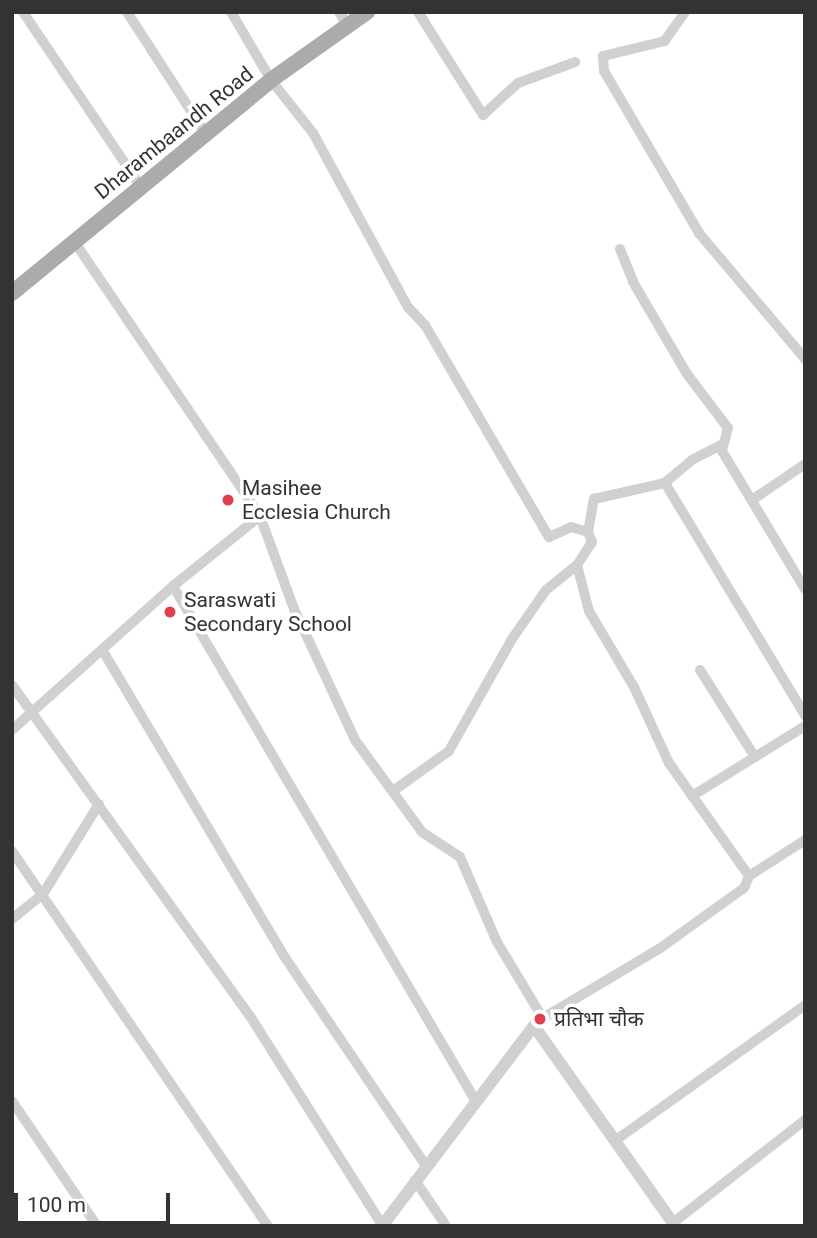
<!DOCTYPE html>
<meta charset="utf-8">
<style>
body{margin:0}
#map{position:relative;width:817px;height:1238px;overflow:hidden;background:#fff;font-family:Roboto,"Noto Sans Devanagari",sans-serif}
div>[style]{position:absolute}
.minor>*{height:10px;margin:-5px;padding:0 5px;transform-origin:5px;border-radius:5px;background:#d0d0d0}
.tertiary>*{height:12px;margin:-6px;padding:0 6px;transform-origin:6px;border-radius:6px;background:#d0d0d0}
.primary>*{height:16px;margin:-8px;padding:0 8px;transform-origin:8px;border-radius:8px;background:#ababab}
.dots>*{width:19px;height:19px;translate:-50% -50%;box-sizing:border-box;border:4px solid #fff;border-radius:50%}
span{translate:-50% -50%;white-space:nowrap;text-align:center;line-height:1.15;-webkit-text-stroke:7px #fff;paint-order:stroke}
.street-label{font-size:21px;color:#333}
.poi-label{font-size:21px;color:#333}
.left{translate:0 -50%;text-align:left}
.frame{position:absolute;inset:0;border:14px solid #333;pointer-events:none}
.scale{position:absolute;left:14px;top:1193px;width:156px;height:32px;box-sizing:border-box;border:4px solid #333;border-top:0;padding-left:9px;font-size:21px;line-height:24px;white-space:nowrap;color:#333;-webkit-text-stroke:5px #fff;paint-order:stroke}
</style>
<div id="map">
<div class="minor">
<div style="left:23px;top:12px;width:211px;rotate:56deg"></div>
<div style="left:127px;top:12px;width:145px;rotate:57.1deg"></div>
<div style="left:231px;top:12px;width:79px;rotate:59.5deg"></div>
<div style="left:271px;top:80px;width:68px;rotate:51.6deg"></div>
<div style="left:313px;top:133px;width:198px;rotate:61.4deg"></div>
<div style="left:408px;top:307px;width:25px;rotate:47deg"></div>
<div style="left:425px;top:325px;width:246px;rotate:59.7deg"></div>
<div style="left:549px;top:537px;width:24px;rotate:-24deg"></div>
<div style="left:571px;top:527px;width:18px;rotate:16deg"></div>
<div style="left:588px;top:532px;width:11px;rotate:68deg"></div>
<div style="left:592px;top:542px;width:27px;rotate:123deg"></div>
<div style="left:577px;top:565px;width:40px;rotate:141deg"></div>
<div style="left:546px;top:590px;width:60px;rotate:124.8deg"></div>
<div style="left:512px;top:639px;width:129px;rotate:119.4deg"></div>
<div style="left:449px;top:751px;width:69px;rotate:144.5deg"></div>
<div style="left:339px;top:12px;width:15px;rotate:58deg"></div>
<div style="left:418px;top:12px;width:122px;rotate:57.7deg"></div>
<div style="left:483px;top:115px;width:47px;rotate:-42.4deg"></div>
<div style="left:518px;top:83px;width:61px;rotate:-20.2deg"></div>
<div style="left:685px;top:12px;width:35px;rotate:125deg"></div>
<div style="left:665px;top:41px;width:64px;rotate:166.4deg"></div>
<div style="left:603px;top:56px;width:15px;rotate:86deg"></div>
<div style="left:604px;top:71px;width:188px;rotate:59.6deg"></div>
<div style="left:699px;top:233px;width:165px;rotate:49.9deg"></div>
<div style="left:74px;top:241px;width:332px;rotate:55.9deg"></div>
<div style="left:260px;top:516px;width:99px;rotate:69.9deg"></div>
<div style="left:294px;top:609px;width:145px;rotate:65deg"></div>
<div style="left:355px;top:740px;width:114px;rotate:53.9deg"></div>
<div style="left:422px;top:832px;width:45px;rotate:33.3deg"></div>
<div style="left:460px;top:857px;width:93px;rotate:66.5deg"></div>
<div style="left:497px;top:942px;width:87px;rotate:59deg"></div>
<div style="left:620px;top:249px;width:35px;rotate:68deg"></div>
<div style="left:633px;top:282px;width:107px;rotate:59.6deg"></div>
<div style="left:687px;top:374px;width:68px;rotate:52.8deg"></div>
<div style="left:728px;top:428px;width:24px;rotate:105deg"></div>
<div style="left:722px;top:451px;width:161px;rotate:59deg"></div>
<div style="left:723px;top:444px;width:35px;rotate:153deg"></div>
<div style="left:692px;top:460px;width:35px;rotate:140deg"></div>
<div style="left:665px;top:483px;width:271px;rotate:58.9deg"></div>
<div style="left:752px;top:500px;width:64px;rotate:-34.2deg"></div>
<div style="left:588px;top:532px;width:34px;rotate:-80deg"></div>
<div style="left:594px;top:499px;width:73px;rotate:-12.7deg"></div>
<div style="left:577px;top:565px;width:48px;rotate:75.4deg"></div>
<div style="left:589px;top:611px;width:88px;rotate:59.4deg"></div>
<div style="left:634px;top:687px;width:84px;rotate:65.3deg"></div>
<div style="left:669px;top:763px;width:138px;rotate:54.7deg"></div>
<div style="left:173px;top:586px;width:596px;rotate:59.56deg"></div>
<div style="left:103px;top:651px;width:355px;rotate:59.3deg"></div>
<div style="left:284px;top:956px;width:254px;rotate:55.9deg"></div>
<div style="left:700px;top:670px;width:103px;rotate:57.7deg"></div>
<div style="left:12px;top:685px;width:408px;rotate:54.3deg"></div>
<div style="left:250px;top:1016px;width:247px;rotate:57.7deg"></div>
<div style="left:12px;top:730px;width:216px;rotate:-41.8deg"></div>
<div style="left:173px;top:586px;width:112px;rotate:-38.8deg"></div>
<div style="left:692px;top:796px;width:133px;rotate:-31.8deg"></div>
<div style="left:12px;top:851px;width:454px;rotate:55.7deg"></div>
<div style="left:12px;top:919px;width:40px;rotate:-39deg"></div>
<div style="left:43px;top:894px;width:106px;rotate:-58.1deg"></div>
<div style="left:538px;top:1021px;width:141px;rotate:-30.8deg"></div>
<div style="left:659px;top:949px;width:105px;rotate:-35.7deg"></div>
<div style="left:744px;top:888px;width:13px;rotate:-67deg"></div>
<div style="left:749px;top:876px;width:67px;rotate:-32.7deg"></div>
<div style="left:12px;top:1101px;width:151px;rotate:55.8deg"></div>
<div style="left:616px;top:1140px;width:232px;rotate:-35.5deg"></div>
<div style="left:415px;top:1180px;width:55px;rotate:56deg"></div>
<div style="left:674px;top:1222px;width:166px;rotate:-37.9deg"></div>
</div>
<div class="tertiary">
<div style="left:382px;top:1226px;width:251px;rotate:-52.8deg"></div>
<div style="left:534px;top:1026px;width:245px;rotate:54.8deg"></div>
</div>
<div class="primary">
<div style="left:12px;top:293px;width:335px;rotate:-39.4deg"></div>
<div style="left:271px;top:80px;width:118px;rotate:-35.3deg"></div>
</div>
<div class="dots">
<div style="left:228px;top:500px;background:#de4149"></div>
<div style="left:170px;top:612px;background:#de4149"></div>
<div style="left:540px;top:1019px;background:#de4149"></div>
</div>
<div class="street-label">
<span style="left:174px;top:133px;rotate:-39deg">Dharambaandh Road</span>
</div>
<div class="poi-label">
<span class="left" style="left:242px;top:500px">Masihee<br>Ecclesia Church</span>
<span class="left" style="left:184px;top:612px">Saraswati<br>Secondary School</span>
<span class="left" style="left:554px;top:1019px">प्रतिभा चौक</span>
</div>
<div class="frame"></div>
<div class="scale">100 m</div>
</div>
